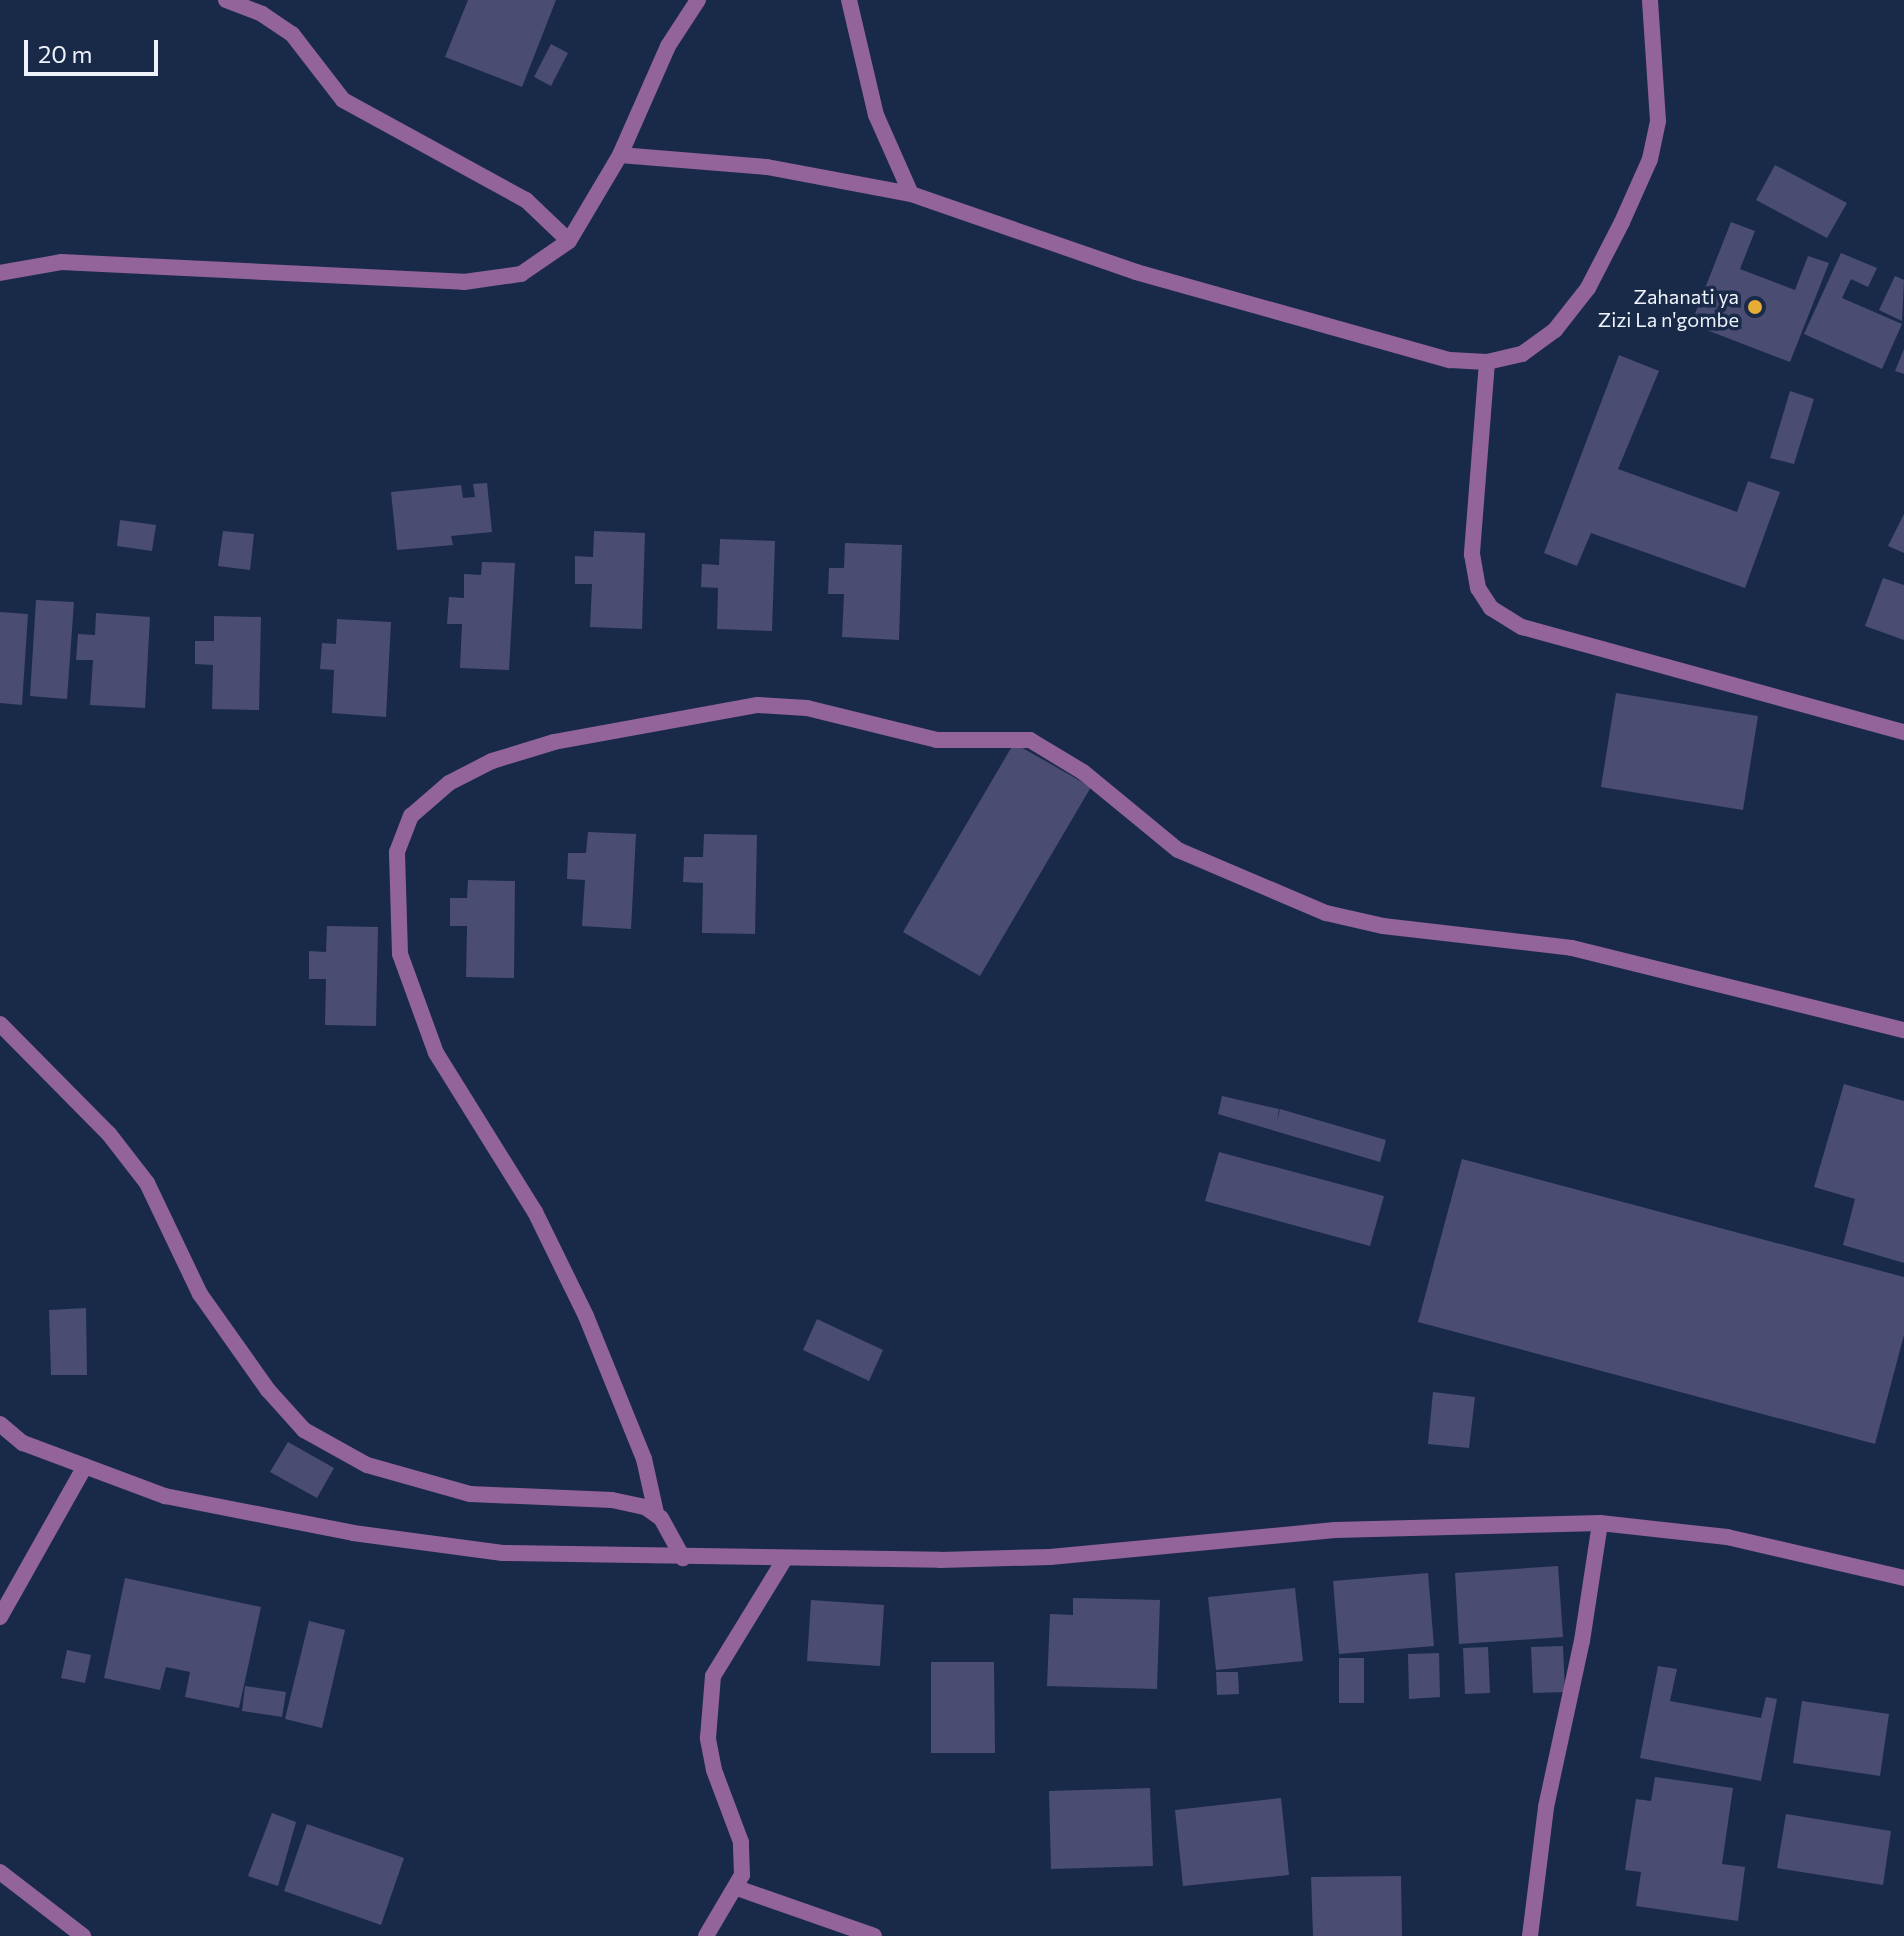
<!DOCTYPE html>
<style>
body{margin:0}
#map{position:relative;width:1904px;height:1936px;overflow:hidden;background:#192a48;font-family:Commissioner,sans-serif}
div>[style]{position:absolute}
.building>*{inset:0;background:#4a4c71}
.lane>*{height:16px;margin:-8px;padding:0 8px;transform-origin:8px;border-radius:8px;background:#92649a}
.street>*{height:16px;margin:-8px;padding:0 8px;transform-origin:8px;border-radius:8px;background:#92649a}
.dots>*{width:22px;height:22px;translate:-50% -50%;box-sizing:border-box;border:4px solid #192a48;border-radius:50%}
span{translate:-50% -50%;white-space:nowrap;text-align:center;line-height:1.15;-webkit-text-stroke:7px #192a48;paint-order:stroke}
.poi-label{font-size:20px;color:#eef3fb}
.right{translate:-100% -50%;text-align:right}
.scale{position:absolute;left:24px;top:40px;width:134px;height:36px;box-sizing:border-box;border:4px solid #eef3fb;border-top:0;padding-left:10px;font-size:24px;line-height:28px;white-space:nowrap;color:#eef3fb;-webkit-text-stroke:6px #192a48;paint-order:stroke}
</style>
<div id="map">
<div class="building">
<div style="clip-path:polygon(468px 0,556px 0,522px 87px,445px 57px)"></div>
<div style="clip-path:polygon(551px 44px,568px 53px,551px 86px,534px 77px)"></div>
<div style="clip-path:polygon(1775px 165px,1847px 203px,1827px 238px,1756px 200px)"></div>
<div style="clip-path:polygon(1731px 222px,1755px 231px,1740px 269px,1795px 290px,1808px 256px,1829px 263px,1790px 362px,1691px 324px)"></div>
<div style="clip-path:polygon(1841px 253px,1877px 268px,1868px 287px,1851px 279px,1842px 298px,1902px 324px,1882px 369px,1804px 334px)"></div>
<div style="clip-path:polygon(1895px 276px,1904px 280px,1902px 321px,1879px 310px)"></div>
<div style="clip-path:polygon(1904px 349px,1904px 374px,1895px 371px)"></div>
<div style="clip-path:polygon(1619px 355px,1659px 371px,1618px 469px,1737px 512px,1748px 481px,1780px 492px,1745px 588px,1591px 533px,1577px 566px,1544px 553px)"></div>
<div style="clip-path:polygon(1790px 391px,1814px 399px,1794px 464px,1770px 458px)"></div>
<div style="clip-path:polygon(487px 483px,492px 532px,451px 536px,453px 545px,397px 550px,391px 492px,461px 485px,463px 498px,475px 497px,473px 484px)"></div>
<div style="clip-path:polygon(1904px 514px,1904px 553px,1888px 546px)"></div>
<div style="clip-path:polygon(120px 520px,156px 525px,152px 551px,117px 546px)"></div>
<div style="clip-path:polygon(223px 531px,254px 534px,250px 570px,218px 566px)"></div>
<div style="clip-path:polygon(594px 531px,645px 533px,642px 629px,590px 627px,592px 584px,575px 584px,575px 556px,593px 557px)"></div>
<div style="clip-path:polygon(720px 539px,775px 541px,772px 631px,717px 629px,718px 588px,701px 587px,702px 564px,719px 565px)"></div>
<div style="clip-path:polygon(845px 543px,902px 545px,899px 640px,842px 637px,844px 594px,828px 594px,829px 568px,844px 568px)"></div>
<div style="clip-path:polygon(482px 562px,515px 563px,509px 670px,460px 668px,462px 624px,447px 624px,449px 597px,464px 598px,464px 574px,481px 575px)"></div>
<div style="clip-path:polygon(1883px 578px,1904px 585px,1904px 640px,1865px 626px)"></div>
<div style="clip-path:polygon(36px 600px,74px 602px,67px 699px,30px 696px)"></div>
<div style="clip-path:polygon(0 612px,28px 614px,22px 705px,0 703px)"></div>
<div style="clip-path:polygon(96px 613px,150px 617px,145px 708px,90px 705px,93px 660px,76px 660px,78px 634px,95px 635px)"></div>
<div style="clip-path:polygon(214px 616px,261px 617px,259px 710px,212px 709px,213px 665px,195px 664px,195px 641px,214px 641px)"></div>
<div style="clip-path:polygon(337px 619px,391px 622px,386px 717px,332px 713px,334px 670px,320px 669px,322px 643px,336px 644px)"></div>
<div style="clip-path:polygon(1616px 693px,1758px 716px,1743px 810px,1601px 787px)"></div>
<div style="clip-path:polygon(1014px 743px,1091px 787px,980px 976px,903px 932px)"></div>
<div style="clip-path:polygon(588px 832px,636px 834px,631px 929px,582px 926px,585px 880px,567px 879px,568px 853px,586px 853px)"></div>
<div style="clip-path:polygon(704px 834px,757px 835px,755px 934px,702px 933px,703px 883px,683px 882px,684px 857px,703px 857px)"></div>
<div style="clip-path:polygon(468px 880px,515px 881px,514px 978px,466px 977px,467px 926px,450px 926px,450px 898px,467px 898px)"></div>
<div style="clip-path:polygon(327px 926px,378px 927px,376px 1026px,325px 1025px,326px 979px,309px 979px,309px 951px,326px 952px)"></div>
<div style="clip-path:polygon(1844px 1084px,1904px 1101px,1904px 1263px,1843px 1245px,1855px 1199px,1814px 1187px)"></div>
<div style="clip-path:polygon(1222px 1096px,1279px 1109px,1277px 1121px,1280px 1109px,1386px 1140px,1380px 1162px,1218px 1114px)"></div>
<div style="clip-path:polygon(1219px 1152px,1384px 1196px,1370px 1246px,1205px 1201px)"></div>
<div style="clip-path:polygon(1462px 1159px,1904px 1277px,1904px 1335px,1875px 1444px,1418px 1322px)"></div>
<div style="clip-path:polygon(86px 1308px,87px 1375px,51px 1375px,49px 1310px)"></div>
<div style="clip-path:polygon(817px 1319px,883px 1350px,869px 1381px,803px 1350px)"></div>
<div style="clip-path:polygon(1433px 1392px,1475px 1397px,1469px 1448px,1428px 1444px)"></div>
<div style="clip-path:polygon(288px 1442px,334px 1468px,317px 1498px,270px 1472px)"></div>
<div style="clip-path:polygon(1558px 1566px,1563px 1637px,1459px 1644px,1455px 1573px)"></div>
<div style="clip-path:polygon(1428px 1573px,1434px 1646px,1339px 1654px,1333px 1581px)"></div>
<div style="clip-path:polygon(125px 1578px,261px 1607px,239px 1708px,185px 1697px,190px 1672px,166px 1667px,160px 1690px,104px 1678px)"></div>
<div style="clip-path:polygon(1295px 1588px,1303px 1661px,1216px 1670px,1208px 1597px)"></div>
<div style="clip-path:polygon(1073px 1598px,1160px 1600px,1157px 1689px,1047px 1686px,1050px 1614px,1073px 1615px)"></div>
<div style="clip-path:polygon(811px 1600px,884px 1605px,880px 1666px,807px 1661px)"></div>
<div style="clip-path:polygon(309px 1621px,345px 1630px,322px 1728px,285px 1719px)"></div>
<div style="clip-path:polygon(1563px 1646px,1565px 1692px,1533px 1693px,1531px 1647px)"></div>
<div style="clip-path:polygon(1488px 1647px,1490px 1693px,1465px 1694px,1463px 1648px)"></div>
<div style="clip-path:polygon(67px 1650px,91px 1655px,85px 1683px,61px 1678px)"></div>
<div style="clip-path:polygon(1439px 1653px,1440px 1697px,1409px 1699px,1408px 1654px)"></div>
<div style="clip-path:polygon(1339px 1658px,1364px 1658px,1364px 1703px,1339px 1703px)"></div>
<div style="clip-path:polygon(931px 1662px,994px 1662px,995px 1753px,931px 1753px)"></div>
<div style="clip-path:polygon(1658px 1666px,1677px 1669px,1670px 1701px,1761px 1718px,1766px 1697px,1777px 1699px,1761px 1781px,1640px 1758px)"></div>
<div style="clip-path:polygon(1216px 1672px,1238px 1672px,1239px 1694px,1217px 1695px)"></div>
<div style="clip-path:polygon(245px 1686px,286px 1692px,282px 1717px,242px 1711px)"></div>
<div style="clip-path:polygon(1802px 1701px,1889px 1714px,1880px 1776px,1793px 1763px)"></div>
<div style="clip-path:polygon(1655px 1777px,1733px 1788px,1722px 1864px,1745px 1867px,1738px 1921px,1636px 1906px,1641px 1872px,1625px 1870px,1636px 1799px,1651px 1801px)"></div>
<div style="clip-path:polygon(1150px 1788px,1153px 1866px,1051px 1869px,1049px 1791px)"></div>
<div style="clip-path:polygon(1281px 1798px,1289px 1875px,1183px 1886px,1175px 1810px)"></div>
<div style="clip-path:polygon(272px 1813px,296px 1822px,278px 1886px,248px 1876px)"></div>
<div style="clip-path:polygon(1786px 1814px,1891px 1831px,1883px 1885px,1777px 1868px)"></div>
<div style="clip-path:polygon(307px 1824px,404px 1858px,381px 1925px,284px 1891px)"></div>
<div style="clip-path:polygon(1401px 1876px,1402px 1936px,1313px 1936px,1311px 1877px)"></div>
</div>
<div class="lane">
<div style="left:656px;top:1513px;width:55px;rotate:-102.5deg"></div>
<div style="left:644px;top:1459px;width:154px;rotate:-112.1deg"></div>
<div style="left:586px;top:1316px;width:116px;rotate:-116.1deg"></div>
<div style="left:535px;top:1212px;width:187px;rotate:-121.9deg"></div>
<div style="left:436px;top:1053px;width:105px;rotate:-110deg"></div>
<div style="left:400px;top:954px;width:102px;rotate:-91.7deg"></div>
<div style="left:397px;top:852px;width:39px;rotate:-69deg"></div>
<div style="left:411px;top:816px;width:50px;rotate:-41deg"></div>
<div style="left:449px;top:783px;width:48px;rotate:-27.1deg"></div>
<div style="left:492px;top:761px;width:65px;rotate:-17deg"></div>
<div style="left:554px;top:742px;width:207px;rotate:-10.3deg"></div>
<div style="left:758px;top:705px;width:49px;rotate:3.5deg"></div>
<div style="left:807px;top:708px;width:134px;rotate:13.8deg"></div>
<div style="left:937px;top:740px;width:93px"></div>
<div style="left:1030px;top:740px;width:62px;rotate:31.1deg"></div>
<div style="left:1083px;top:772px;width:123px;rotate:39.4deg"></div>
<div style="left:1178px;top:850px;width:161px;rotate:23.1deg"></div>
<div style="left:1326px;top:913px;width:58px;rotate:12.8deg"></div>
<div style="left:1383px;top:926px;width:190px;rotate:6.6deg"></div>
<div style="left:1572px;top:948px;width:342px;rotate:13.9deg"></div>
</div>
<div class="street">
<div style="left:226px;top:0;width:39px;rotate:21deg"></div>
<div style="left:262px;top:14px;width:36px;rotate:34deg"></div>
<div style="left:292px;top:34px;width:83px;rotate:52.3deg"></div>
<div style="left:343px;top:100px;width:209px;rotate:28.7deg"></div>
<div style="left:526px;top:200px;width:59px;rotate:43.6deg"></div>
<div style="left:849px;top:0;width:118px;rotate:76.8deg"></div>
<div style="left:876px;top:115px;width:86px;rotate:66.1deg"></div>
<div style="left:620px;top:155px;width:147px;rotate:4.7deg"></div>
<div style="left:767px;top:167px;width:147px;rotate:10.6deg"></div>
<div style="left:911px;top:194px;width:238px;rotate:19.1deg"></div>
<div style="left:1136px;top:272px;width:326px;rotate:15.7deg"></div>
<div style="left:1450px;top:360px;width:37px;rotate:3deg"></div>
<div style="left:1487px;top:362px;width:36px;rotate:-13deg"></div>
<div style="left:1522px;top:354px;width:41px;rotate:-36deg"></div>
<div style="left:1555px;top:330px;width:53px;rotate:-51.8deg"></div>
<div style="left:1588px;top:288px;width:74px;rotate:-62.7deg"></div>
<div style="left:1622px;top:222px;width:69px;rotate:-66deg"></div>
<div style="left:1650px;top:159px;width:39px;rotate:-78deg"></div>
<div style="left:1658px;top:121px;width:121px;rotate:-93.8deg"></div>
<div style="left:0;top:273px;width:62px;rotate:-10.2deg"></div>
<div style="left:61px;top:262px;width:403px;rotate:2.8deg"></div>
<div style="left:464px;top:282px;width:58px;rotate:-8deg"></div>
<div style="left:521px;top:274px;width:58px;rotate:-34.5deg"></div>
<div style="left:569px;top:241px;width:100px;rotate:-59.3deg"></div>
<div style="left:620px;top:155px;width:119px;rotate:-66.2deg"></div>
<div style="left:668px;top:46px;width:55px;rotate:-56.9deg"></div>
<div style="left:1487px;top:362px;width:193px;rotate:94.5deg"></div>
<div style="left:1472px;top:554px;width:35px;rotate:80deg"></div>
<div style="left:1478px;top:588px;width:24px;rotate:57deg"></div>
<div style="left:1491px;top:608px;width:36px;rotate:32deg"></div>
<div style="left:1522px;top:627px;width:396px;rotate:15.4deg"></div>
<div style="left:0;top:1024px;width:155px;rotate:45.3deg"></div>
<div style="left:109px;top:1134px;width:62px;rotate:52.2deg"></div>
<div style="left:147px;top:1183px;width:123px;rotate:64.5deg"></div>
<div style="left:200px;top:1294px;width:118px;rotate:54.7deg"></div>
<div style="left:268px;top:1390px;width:54px;rotate:48deg"></div>
<div style="left:304px;top:1430px;width:72px;rotate:29.1deg"></div>
<div style="left:367px;top:1465px;width:107px;rotate:15.7deg"></div>
<div style="left:470px;top:1494px;width:142px;rotate:2.4deg"></div>
<div style="left:612px;top:1500px;width:34px;rotate:12deg"></div>
<div style="left:645px;top:1507px;width:19px;rotate:35deg"></div>
<div style="left:661px;top:1518px;width:46px;rotate:61.2deg"></div>
<div style="left:0;top:1424px;width:30px;rotate:40deg"></div>
<div style="left:23px;top:1443px;width:152px;rotate:20.5deg"></div>
<div style="left:165px;top:1496px;width:192px;rotate:11.1deg"></div>
<div style="left:353px;top:1533px;width:151px;rotate:7.6deg"></div>
<div style="left:503px;top:1553px;width:437px;rotate:0.9deg"></div>
<div style="left:940px;top:1560px;width:110px;rotate:-1.6deg"></div>
<div style="left:1050px;top:1557px;width:286px;rotate:-5.4deg"></div>
<div style="left:1335px;top:1530px;width:265px;rotate:-1.5deg"></div>
<div style="left:1600px;top:1523px;width:128px;rotate:6.3deg"></div>
<div style="left:1727px;top:1537px;width:182px;rotate:13deg"></div>
<div style="left:0;top:1617px;width:173px;rotate:-60.6deg"></div>
<div style="left:0;top:1872px;width:105px;rotate:37.6deg"></div>
<div style="left:737px;top:1888px;width:145px;rotate:19.3deg"></div>
<div style="left:706px;top:1936px;width:71px;rotate:-59.5deg"></div>
<div style="left:742px;top:1875px;width:33px;rotate:-92deg"></div>
<div style="left:741px;top:1842px;width:77px;rotate:-110.6deg"></div>
<div style="left:714px;top:1770px;width:33px;rotate:-101deg"></div>
<div style="left:708px;top:1738px;width:62px;rotate:-85.4deg"></div>
<div style="left:713px;top:1676px;width:136px;rotate:-58.5deg"></div>
<div style="left:1530px;top:1936px;width:130px;rotate:-82.9deg"></div>
<div style="left:1546px;top:1807px;width:170px;rotate:-77.8deg"></div>
<div style="left:1582px;top:1641px;width:119px;rotate:-81.3deg"></div>
</div>
<div class="dots">
<div style="left:1755px;top:307px;background:#e6ac36"></div>
</div>
<div class="poi-label">
<span class="right" style="left:1739px;top:308px">Zahanati ya<br>Zizi La n'gombe</span>
</div>
<div class="scale">20 m</div>
</div>
